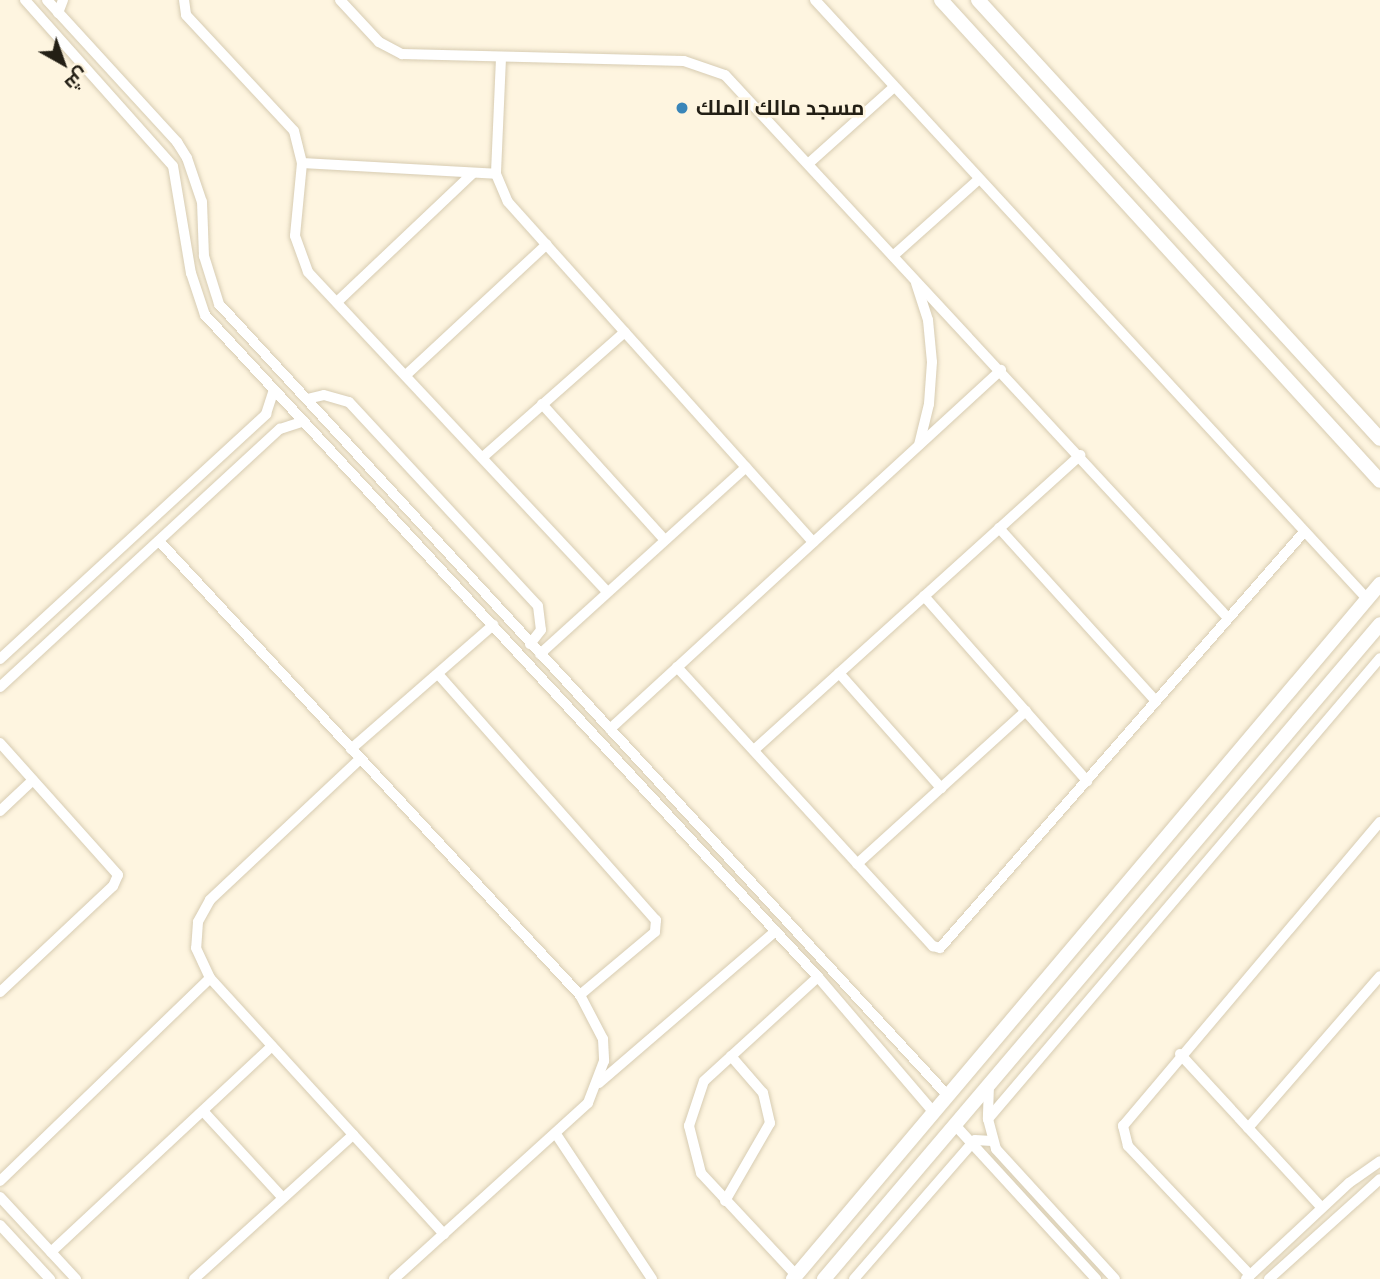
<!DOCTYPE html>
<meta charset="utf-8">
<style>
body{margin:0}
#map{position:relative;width:1380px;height:1279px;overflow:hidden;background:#fef5e0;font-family:"Fira Sans",Cairo,sans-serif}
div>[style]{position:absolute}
.roads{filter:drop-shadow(0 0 2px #d7ccb2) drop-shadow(0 0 2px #d7ccb2)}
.minor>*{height:10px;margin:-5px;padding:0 5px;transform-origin:5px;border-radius:5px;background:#fff}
.tertiary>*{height:14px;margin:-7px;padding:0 7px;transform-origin:7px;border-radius:7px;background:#fff}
.dots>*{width:19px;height:19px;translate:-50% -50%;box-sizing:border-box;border:4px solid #fef5e0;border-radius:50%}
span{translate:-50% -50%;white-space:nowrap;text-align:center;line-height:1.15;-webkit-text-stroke:5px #fef5e0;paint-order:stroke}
.poi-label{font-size:21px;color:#231f15;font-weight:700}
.left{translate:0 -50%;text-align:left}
.north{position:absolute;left:28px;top:28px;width:70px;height:70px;-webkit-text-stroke:5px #fef5e0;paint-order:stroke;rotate:140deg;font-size:19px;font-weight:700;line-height:28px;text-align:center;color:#231f15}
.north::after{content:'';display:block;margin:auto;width:24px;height:32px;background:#231f15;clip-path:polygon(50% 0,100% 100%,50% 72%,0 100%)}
</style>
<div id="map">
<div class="roads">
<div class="minor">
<div style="left:25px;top:0;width:222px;rotate:48.3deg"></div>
<div style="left:173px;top:166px;width:109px;rotate:80.5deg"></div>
<div style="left:191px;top:273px;width:44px;rotate:71.6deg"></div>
<div style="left:205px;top:315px;width:902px;rotate:47.2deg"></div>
<div style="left:818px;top:977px;width:179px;rotate:49.5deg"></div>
<div style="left:47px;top:0;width:193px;rotate:47.5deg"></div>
<div style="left:177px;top:142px;width:19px;rotate:58deg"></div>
<div style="left:187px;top:158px;width:46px;rotate:71.2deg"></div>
<div style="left:202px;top:202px;width:54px;rotate:87.9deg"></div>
<div style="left:204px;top:256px;width:50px;rotate:72.6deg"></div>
<div style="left:219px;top:304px;width:1076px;rotate:47.37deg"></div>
<div style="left:184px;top:0;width:15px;rotate:82deg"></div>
<div style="left:186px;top:15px;width:158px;rotate:47deg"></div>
<div style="left:294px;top:131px;width:33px;rotate:76deg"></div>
<div style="left:302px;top:163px;width:73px;rotate:95.5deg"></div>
<div style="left:295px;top:236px;width:38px;rotate:70deg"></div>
<div style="left:308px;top:272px;width:438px;rotate:46.9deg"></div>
<div style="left:340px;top:0;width:57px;rotate:47.1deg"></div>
<div style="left:379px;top:42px;width:26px;rotate:28deg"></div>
<div style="left:402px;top:54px;width:282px;rotate:1.4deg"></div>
<div style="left:684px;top:61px;width:43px;rotate:18.9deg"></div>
<div style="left:725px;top:75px;width:740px;rotate:47.19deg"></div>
<div style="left:815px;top:0;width:816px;rotate:47.33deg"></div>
<div style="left:58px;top:13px;width:14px;rotate:-69deg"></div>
<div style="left:501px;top:58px;width:116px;rotate:92.5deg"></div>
<div style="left:496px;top:174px;width:30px;rotate:67deg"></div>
<div style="left:508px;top:202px;width:457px;rotate:48.1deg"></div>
<div style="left:302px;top:163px;width:194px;rotate:3.2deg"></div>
<div style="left:808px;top:164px;width:115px;rotate:-41.8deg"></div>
<div style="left:893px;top:256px;width:115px;rotate:-41.8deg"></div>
<div style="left:916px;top:283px;width:39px;rotate:72deg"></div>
<div style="left:928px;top:320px;width:42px;rotate:84.6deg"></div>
<div style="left:932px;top:362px;width:42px;rotate:94.1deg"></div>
<div style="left:929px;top:404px;width:42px;rotate:103.7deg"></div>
<div style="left:337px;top:302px;width:187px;rotate:-43.5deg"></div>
<div style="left:406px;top:375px;width:192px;rotate:-42.9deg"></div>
<div style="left:307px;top:399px;width:17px;rotate:-13deg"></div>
<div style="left:324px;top:395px;width:26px;rotate:16deg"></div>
<div style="left:349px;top:402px;width:278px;rotate:47.2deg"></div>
<div style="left:538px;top:606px;width:24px;rotate:83deg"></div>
<div style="left:541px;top:630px;width:18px;rotate:128deg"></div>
<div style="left:542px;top:404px;width:183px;rotate:47.9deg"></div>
<div style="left:483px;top:457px;width:189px;rotate:-41.4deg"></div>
<div style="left:999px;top:528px;width:234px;rotate:47.8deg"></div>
<div style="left:159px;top:541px;width:619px;rotate:47.16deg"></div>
<div style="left:580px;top:995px;width:50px;rotate:62.4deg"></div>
<div style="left:603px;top:1039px;width:22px;rotate:87deg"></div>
<div style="left:604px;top:1061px;width:45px;rotate:110.9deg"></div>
<div style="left:588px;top:1103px;width:262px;rotate:137.8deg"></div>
<div style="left:924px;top:596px;width:247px;rotate:48.6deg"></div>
<div style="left:540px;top:654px;width:278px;rotate:-42.2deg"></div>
<div style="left:0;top:659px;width:362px;rotate:-42.6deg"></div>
<div style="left:266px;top:414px;width:25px;rotate:-72deg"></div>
<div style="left:677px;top:667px;width:379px;rotate:47.5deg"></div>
<div style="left:933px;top:946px;width:7px;rotate:16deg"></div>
<div style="left:940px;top:948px;width:553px;rotate:-48.81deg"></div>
<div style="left:839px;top:673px;width:154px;rotate:48.4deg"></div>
<div style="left:438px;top:674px;width:329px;rotate:48.5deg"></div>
<div style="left:656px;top:920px;width:12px;rotate:95deg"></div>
<div style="left:655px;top:932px;width:98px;rotate:140deg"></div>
<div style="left:0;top:687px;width:381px;rotate:-42.7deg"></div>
<div style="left:280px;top:429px;width:25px;rotate:-18deg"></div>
<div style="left:610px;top:729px;width:531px;rotate:-42.56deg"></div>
<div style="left:0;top:743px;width:177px;rotate:48.2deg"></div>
<div style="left:118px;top:875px;width:12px;rotate:114deg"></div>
<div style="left:113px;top:886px;width:155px;rotate:136.8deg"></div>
<div style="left:351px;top:749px;width:189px;rotate:-41.1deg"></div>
<div style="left:754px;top:750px;width:440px;rotate:-42.1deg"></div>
<div style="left:360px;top:759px;width:206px;rotate:136.8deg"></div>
<div style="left:210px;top:900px;width:25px;rotate:119deg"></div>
<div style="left:198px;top:922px;width:26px;rotate:94deg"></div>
<div style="left:196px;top:948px;width:33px;rotate:65deg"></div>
<div style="left:210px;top:978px;width:347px;rotate:47.6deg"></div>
<div style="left:0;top:811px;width:45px;rotate:-43.2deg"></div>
<div style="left:857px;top:864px;width:228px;rotate:-42.2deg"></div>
<div style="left:1180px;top:1054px;width:209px;rotate:47.3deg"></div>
<div style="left:599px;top:1083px;width:233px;rotate:-40.7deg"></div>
<div style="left:989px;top:1085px;width:34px;rotate:92deg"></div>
<div style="left:988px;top:1119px;width:31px;rotate:75deg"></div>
<div style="left:996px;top:1149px;width:176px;rotate:47.5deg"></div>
<div style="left:203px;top:1111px;width:118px;rotate:47.4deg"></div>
<div style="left:988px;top:1119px;width:605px;rotate:-49.62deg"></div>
<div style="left:955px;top:1125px;width:209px;rotate:47.5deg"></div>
<div style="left:1248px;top:1128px;width:201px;rotate:-49deg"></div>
<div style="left:556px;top:1134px;width:174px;rotate:56.5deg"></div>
<div style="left:0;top:1181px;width:292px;rotate:-44deg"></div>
<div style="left:0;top:1197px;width:112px;rotate:47.2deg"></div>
<div style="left:725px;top:1201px;width:90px;rotate:-60deg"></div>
<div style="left:770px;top:1123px;width:31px;rotate:-103deg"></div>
<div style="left:763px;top:1093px;width:49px;rotate:-130.9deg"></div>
<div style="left:0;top:1225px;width:74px;rotate:47.2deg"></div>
<div style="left:51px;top:1252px;width:302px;rotate:-43deg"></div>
<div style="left:796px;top:1275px;width:139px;rotate:-133deg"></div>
<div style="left:701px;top:1173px;width:49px;rotate:-104.3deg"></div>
<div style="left:689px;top:1126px;width:47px;rotate:-71.6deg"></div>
<div style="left:704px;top:1081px;width:154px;rotate:-42.4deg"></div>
<div style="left:1250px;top:1275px;width:178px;rotate:-133.4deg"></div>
<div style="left:1128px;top:1146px;width:21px;rotate:-104deg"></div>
<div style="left:1123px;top:1126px;width:398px;rotate:-49.8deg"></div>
<div style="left:194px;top:1279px;width:215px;rotate:-42.2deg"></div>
<div style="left:854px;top:1279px;width:184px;rotate:-49deg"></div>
<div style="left:975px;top:1140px;width:17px;rotate:3deg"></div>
<div style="left:1246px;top:1279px;width:141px;rotate:-43deg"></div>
<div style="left:1349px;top:1183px;width:38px;rotate:-35deg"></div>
<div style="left:1269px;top:1279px;width:149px;rotate:-42deg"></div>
</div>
<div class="tertiary">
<div style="left:941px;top:0;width:651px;rotate:47.61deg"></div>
<div style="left:978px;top:0;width:595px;rotate:47.52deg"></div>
<div style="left:793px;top:1279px;width:910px;rotate:-49.82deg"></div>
<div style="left:824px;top:1279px;width:859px;rotate:-49.67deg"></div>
</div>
</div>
<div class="dots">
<div style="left:682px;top:108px;background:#3a86b9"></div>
</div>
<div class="poi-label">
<span class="left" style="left:696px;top:108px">مسجد مالك الملك</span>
</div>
<div class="north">ش</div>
</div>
